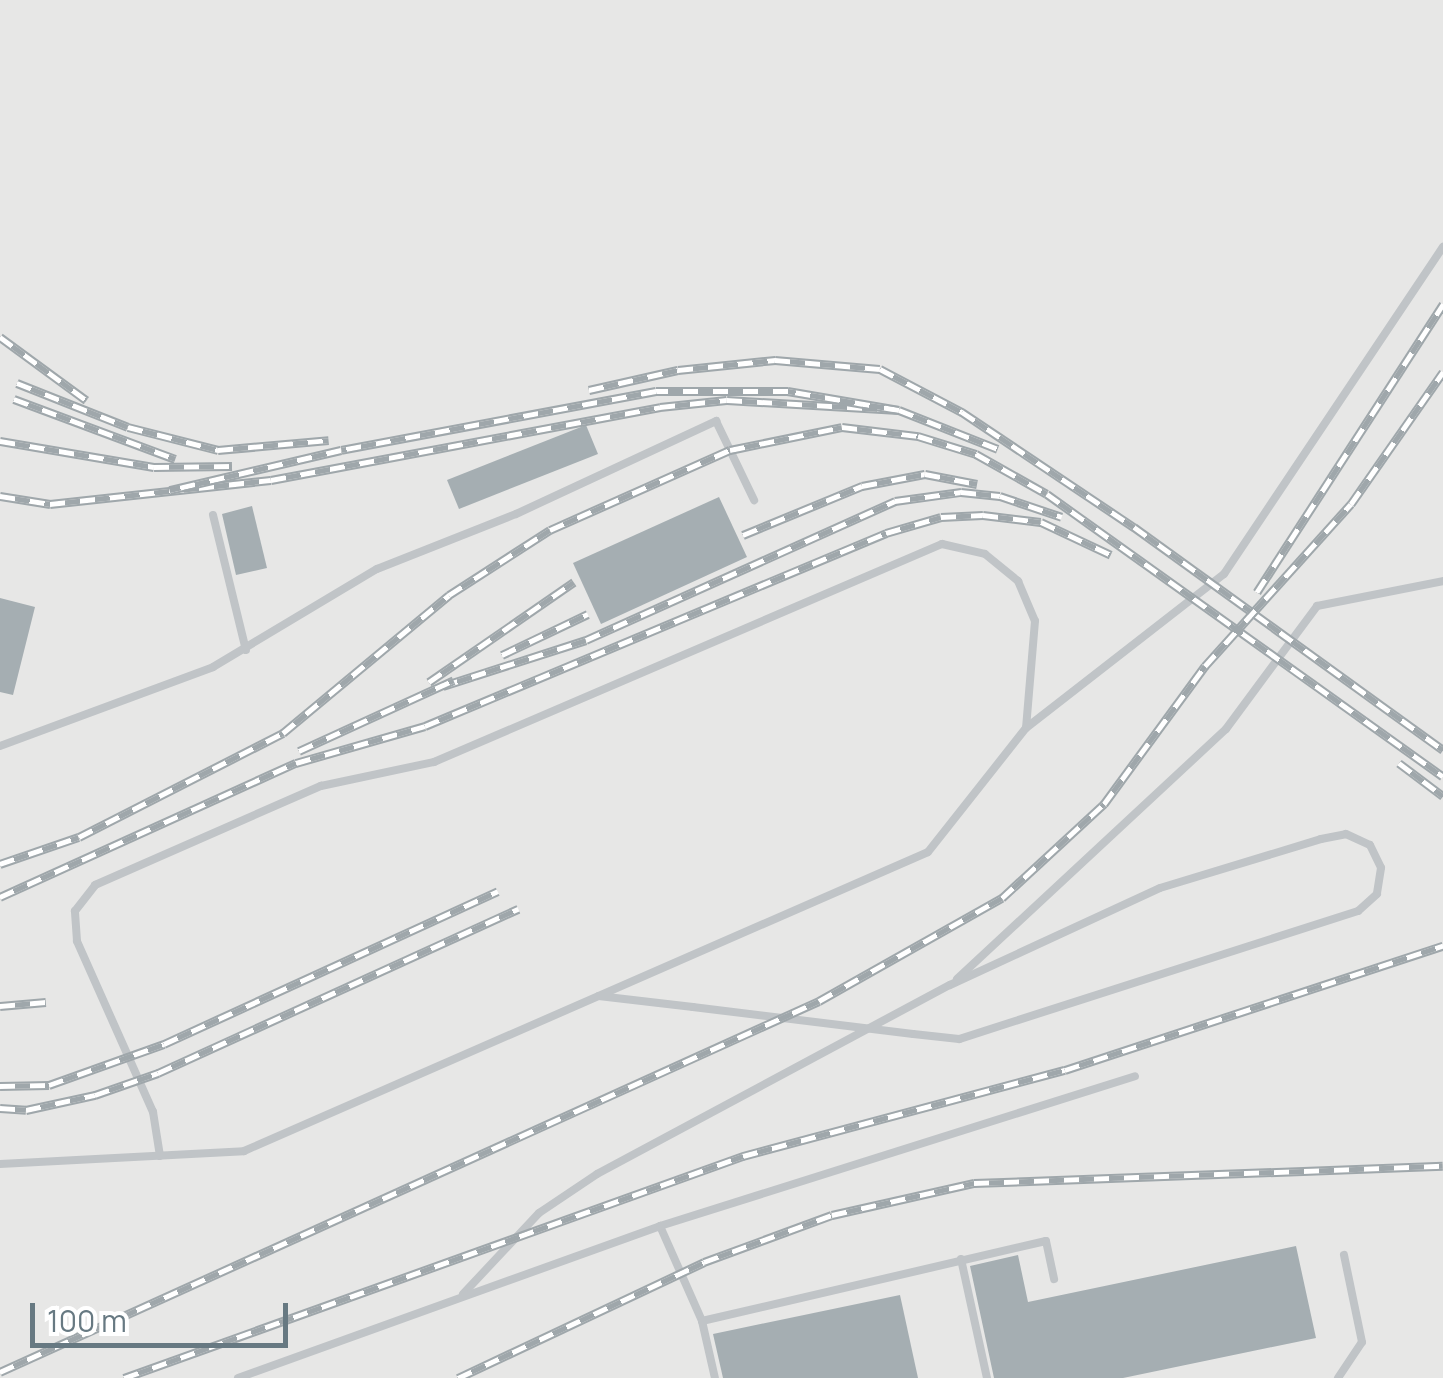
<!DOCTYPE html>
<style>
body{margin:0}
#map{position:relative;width:1443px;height:1378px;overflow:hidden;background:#f6f6f3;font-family:Manrope,sans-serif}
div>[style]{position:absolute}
.built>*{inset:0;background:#e7e7e6}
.building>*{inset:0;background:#a5aeb2}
.lane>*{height:8px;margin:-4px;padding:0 4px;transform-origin:4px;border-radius:4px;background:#c0c4c7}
.rail>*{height:9px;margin-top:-4.5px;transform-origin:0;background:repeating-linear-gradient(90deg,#fff 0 15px,#9fa7ab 0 30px);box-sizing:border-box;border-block:2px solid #9fa7ab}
span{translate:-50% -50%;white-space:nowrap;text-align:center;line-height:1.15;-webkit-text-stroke:10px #fff;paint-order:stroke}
.scale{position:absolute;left:30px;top:1303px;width:258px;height:45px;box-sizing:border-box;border:5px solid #677982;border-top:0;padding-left:12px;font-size:30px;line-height:35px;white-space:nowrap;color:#677982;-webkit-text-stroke:8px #fff;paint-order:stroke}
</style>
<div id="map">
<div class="built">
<div style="clip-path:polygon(0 0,1443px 0,1443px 1378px,0 1378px)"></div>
</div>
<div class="building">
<div style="clip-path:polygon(586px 425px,598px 454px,459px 509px,447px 480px)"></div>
<div style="clip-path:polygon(719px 497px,747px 557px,601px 624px,573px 563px)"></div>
<div style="clip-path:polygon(252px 506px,267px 568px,236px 575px,222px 514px)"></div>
<div style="clip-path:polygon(0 598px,35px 607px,13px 695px,0 692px)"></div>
<div style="clip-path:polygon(1296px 1246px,1316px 1338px,1123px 1378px,994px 1378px,970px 1266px,1018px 1255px,1028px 1302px)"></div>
<div style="clip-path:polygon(900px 1295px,918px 1378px,723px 1378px,713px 1334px)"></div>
</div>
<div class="lane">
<div style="left:213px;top:515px;width:139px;rotate:76.3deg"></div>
<div style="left:0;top:746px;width:227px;rotate:-20.3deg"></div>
<div style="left:213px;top:667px;width:191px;rotate:-30.9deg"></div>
<div style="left:377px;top:569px;width:149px;rotate:-21.6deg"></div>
<div style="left:516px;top:514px;width:221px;rotate:-24.9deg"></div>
<div style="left:716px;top:421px;width:88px;rotate:64.3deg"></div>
<div style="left:957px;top:979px;width:367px;rotate:-42.9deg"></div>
<div style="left:1226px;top:729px;width:153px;rotate:-53.5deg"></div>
<div style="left:1317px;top:606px;width:128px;rotate:-11.2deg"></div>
<div style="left:160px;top:1156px;width:45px;rotate:-99deg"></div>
<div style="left:153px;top:1112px;width:187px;rotate:-114deg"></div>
<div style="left:77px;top:941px;width:30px;rotate:-94deg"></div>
<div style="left:75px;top:911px;width:33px;rotate:-52deg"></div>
<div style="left:95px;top:885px;width:247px;rotate:-23.7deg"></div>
<div style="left:321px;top:786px;width:116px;rotate:-12deg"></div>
<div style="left:434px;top:762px;width:553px;rotate:-23.23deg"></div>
<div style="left:942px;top:544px;width:44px;rotate:13.1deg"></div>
<div style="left:985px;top:554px;width:43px;rotate:39.3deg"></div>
<div style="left:1018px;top:581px;width:43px;rotate:67deg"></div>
<div style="left:1035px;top:621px;width:107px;rotate:94.8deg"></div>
<div style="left:0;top:1164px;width:244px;rotate:-3deg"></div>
<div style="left:244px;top:1151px;width:746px;rotate:-23.61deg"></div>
<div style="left:928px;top:852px;width:158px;rotate:-51.7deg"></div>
<div style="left:1026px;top:728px;width:251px;rotate:-37.9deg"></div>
<div style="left:1224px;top:574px;width:394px;rotate:-56.2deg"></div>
<div style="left:660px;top:1226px;width:104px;rotate:66.1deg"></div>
<div style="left:702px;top:1321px;width:58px;rotate:77.2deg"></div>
<div style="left:961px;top:1259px;width:122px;rotate:77.7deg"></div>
<div style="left:463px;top:1294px;width:111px;rotate:-46.8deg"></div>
<div style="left:539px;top:1213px;width:70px;rotate:-33.9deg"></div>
<div style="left:597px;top:1174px;width:400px;rotate:-28.2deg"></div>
<div style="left:950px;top:985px;width:231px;rotate:-24.8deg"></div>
<div style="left:1160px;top:888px;width:168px;rotate:-16.9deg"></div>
<div style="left:1321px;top:839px;width:25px;rotate:-11deg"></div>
<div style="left:1346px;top:834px;width:26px;rotate:25deg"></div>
<div style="left:1370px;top:845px;width:25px;rotate:64deg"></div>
<div style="left:1381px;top:868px;width:26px;rotate:99deg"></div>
<div style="left:1377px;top:894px;width:25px;rotate:138deg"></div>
<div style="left:1358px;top:911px;width:419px;rotate:162.2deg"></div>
<div style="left:959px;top:1039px;width:46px;rotate:-173.8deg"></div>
<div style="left:913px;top:1034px;width:222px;rotate:-173deg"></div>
<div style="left:693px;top:1007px;width:95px;rotate:-173.3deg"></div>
<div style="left:702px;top:1321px;width:353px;rotate:-13.1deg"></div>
<div style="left:1046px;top:1241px;width:39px;rotate:78deg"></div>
<div style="left:238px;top:1378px;width:449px;rotate:-19.8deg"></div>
<div style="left:660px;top:1226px;width:498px;rotate:-17.5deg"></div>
<div style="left:1338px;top:1378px;width:43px;rotate:-56.3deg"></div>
<div style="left:1362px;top:1342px;width:89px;rotate:-101.7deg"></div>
</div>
<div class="rail">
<div style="left:0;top:337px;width:107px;rotate:36.2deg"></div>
<div style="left:17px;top:383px;width:119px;rotate:21.6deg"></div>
<div style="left:128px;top:427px;width:93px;rotate:14.3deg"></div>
<div style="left:218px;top:450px;width:111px;rotate:-5.1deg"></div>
<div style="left:589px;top:390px;width:91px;rotate:-12.7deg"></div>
<div style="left:678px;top:370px;width:98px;rotate:-5.9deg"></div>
<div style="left:775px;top:360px;width:105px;rotate:4.9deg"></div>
<div style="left:880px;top:369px;width:93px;rotate:27.7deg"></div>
<div style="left:962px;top:412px;width:207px;rotate:33.8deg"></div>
<div style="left:1134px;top:527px;width:381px;rotate:35.8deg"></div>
<div style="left:14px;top:399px;width:172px;rotate:20.4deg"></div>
<div style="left:899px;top:410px;width:106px;rotate:21.5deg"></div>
<div style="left:0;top:441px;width:156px;rotate:9.6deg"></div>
<div style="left:154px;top:467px;width:78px;rotate:-0.7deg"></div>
<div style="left:0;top:496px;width:51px;rotate:9.1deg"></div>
<div style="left:50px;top:504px;width:222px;rotate:-6.2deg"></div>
<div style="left:271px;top:480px;width:396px;rotate:-10.6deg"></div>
<div style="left:660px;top:407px;width:67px;rotate:-6deg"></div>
<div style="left:727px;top:400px;width:172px;rotate:3.3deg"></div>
<div style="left:899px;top:410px;width:113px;rotate:-170.3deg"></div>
<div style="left:788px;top:391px;width:132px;rotate:180deg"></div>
<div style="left:656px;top:391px;width:320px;rotate:169.4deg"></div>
<div style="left:341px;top:450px;width:176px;rotate:166.8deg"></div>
<div style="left:743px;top:535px;width:129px;rotate:-22.4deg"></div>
<div style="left:862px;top:486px;width:64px;rotate:-10.8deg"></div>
<div style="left:925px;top:474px;width:53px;rotate:10.9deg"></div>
<div style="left:1257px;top:592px;width:343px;rotate:-57.1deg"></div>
<div style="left:502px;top:655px;width:95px;rotate:-25.5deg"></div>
<div style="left:429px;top:682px;width:176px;rotate:-34.6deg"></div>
<div style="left:443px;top:686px;width:150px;rotate:-17.8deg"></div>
<div style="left:586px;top:640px;width:339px;rotate:-24.2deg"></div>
<div style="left:895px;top:501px;width:67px;rotate:-7.8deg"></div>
<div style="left:961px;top:492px;width:39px;rotate:6deg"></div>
<div style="left:1000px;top:496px;width:65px;rotate:18.7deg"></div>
<div style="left:299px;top:751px;width:170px;rotate:-24.6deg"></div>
<div style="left:1399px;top:763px;width:55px;rotate:36.9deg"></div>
<div style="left:0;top:864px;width:83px;rotate:-18.9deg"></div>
<div style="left:79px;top:837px;width:229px;rotate:-27deg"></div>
<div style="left:283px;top:733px;width:216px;rotate:-39.7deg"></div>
<div style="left:449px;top:595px;width:120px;rotate:-32.8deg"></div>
<div style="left:550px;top:530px;width:197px;rotate:-24deg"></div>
<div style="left:730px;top:450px;width:114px;rotate:-11.6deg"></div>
<div style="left:842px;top:427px;width:77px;rotate:6.8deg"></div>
<div style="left:918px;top:436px;width:61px;rotate:17.2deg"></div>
<div style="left:976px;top:454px;width:81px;rotate:29.4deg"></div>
<div style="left:1047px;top:494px;width:486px;rotate:35.5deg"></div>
<div style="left:0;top:897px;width:325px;rotate:-24.4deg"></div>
<div style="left:296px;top:763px;width:134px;rotate:-16deg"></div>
<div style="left:425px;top:726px;width:500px;rotate:-22.7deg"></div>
<div style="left:886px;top:533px;width:57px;rotate:-16.2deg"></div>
<div style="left:941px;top:517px;width:42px;rotate:-2.7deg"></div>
<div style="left:983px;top:515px;width:58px;rotate:6.9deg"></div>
<div style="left:1041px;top:522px;width:77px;rotate:25.2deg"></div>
<div style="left:0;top:1006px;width:46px;rotate:-5deg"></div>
<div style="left:0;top:1086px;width:49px;rotate:-1.2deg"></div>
<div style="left:49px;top:1085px;width:122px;rotate:-19.6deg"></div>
<div style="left:164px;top:1044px;width:367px;rotate:-24.6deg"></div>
<div style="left:0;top:1108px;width:26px;rotate:4deg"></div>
<div style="left:26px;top:1110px;width:71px;rotate:-12.3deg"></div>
<div style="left:95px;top:1095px;width:67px;rotate:-19.2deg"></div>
<div style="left:158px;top:1073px;width:396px;rotate:-24.5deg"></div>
<div style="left:0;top:1372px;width:899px;rotate:-24.37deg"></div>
<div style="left:819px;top:1001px;width:210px;rotate:-29.4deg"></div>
<div style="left:1002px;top:898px;width:139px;rotate:-42.7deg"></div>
<div style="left:1104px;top:804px;width:171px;rotate:-53.8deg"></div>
<div style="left:1205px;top:666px;width:218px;rotate:-48deg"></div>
<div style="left:1351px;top:504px;width:161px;rotate:-55.1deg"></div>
<div style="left:124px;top:1378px;width:658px;rotate:-19.73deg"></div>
<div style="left:743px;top:1156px;width:333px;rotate:-15deg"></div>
<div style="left:1065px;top:1070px;width:398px;rotate:-18.2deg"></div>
<div style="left:458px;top:1378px;width:272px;rotate:-25.2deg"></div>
<div style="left:704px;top:1262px;width:136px;rotate:-20.2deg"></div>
<div style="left:832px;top:1215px;width:146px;rotate:-12.7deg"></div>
<div style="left:974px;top:1183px;width:469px;rotate:-2.1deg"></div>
</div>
<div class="scale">100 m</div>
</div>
